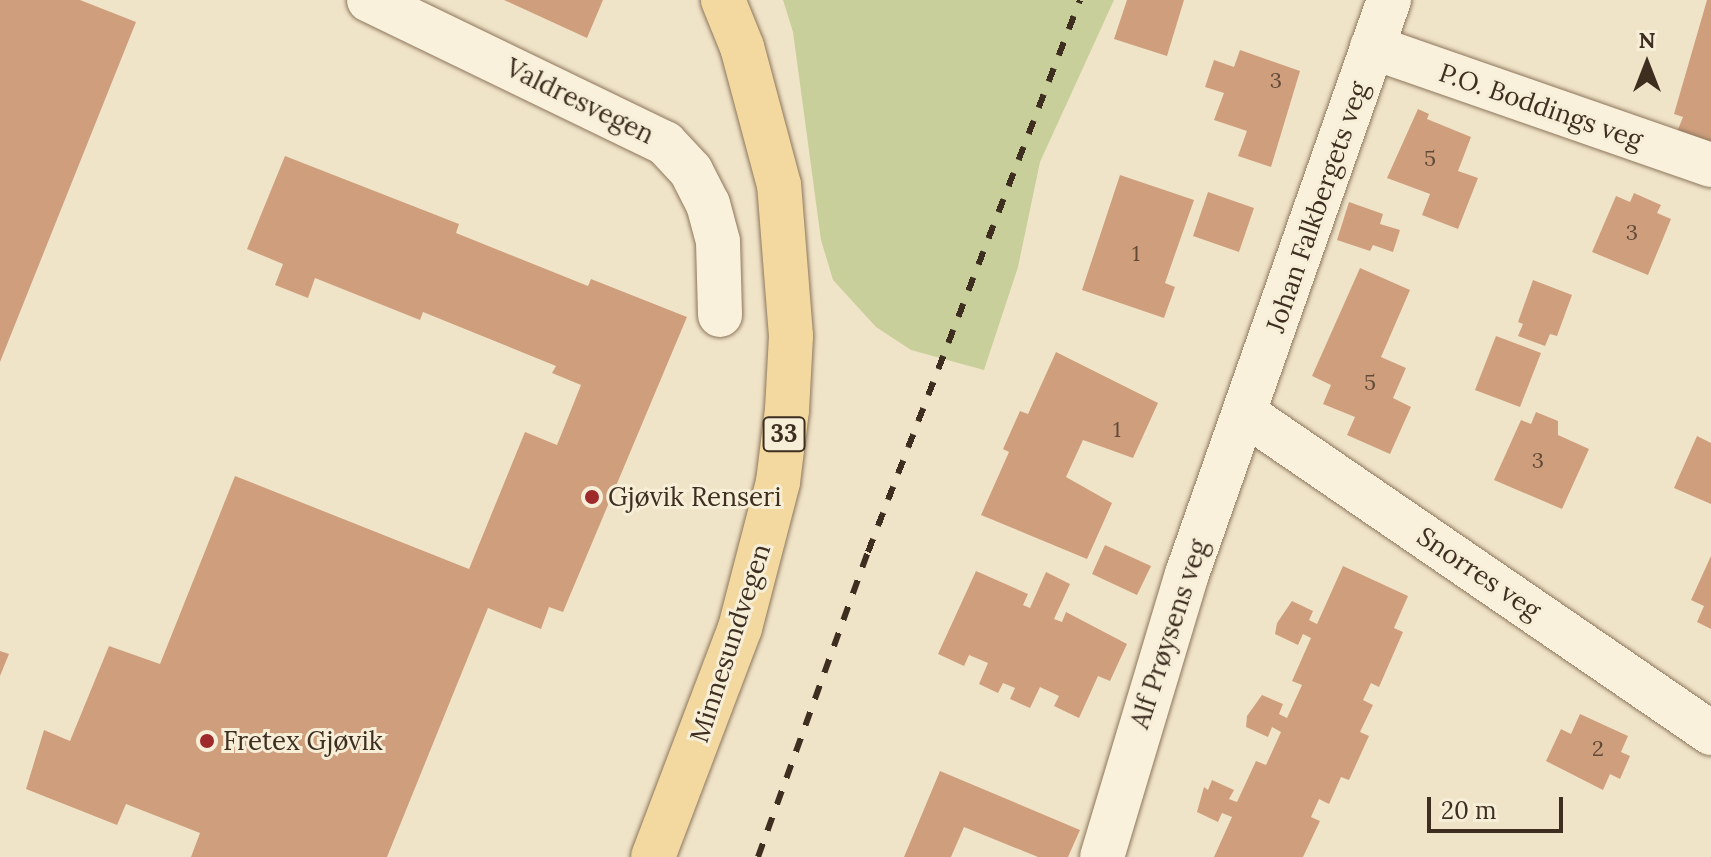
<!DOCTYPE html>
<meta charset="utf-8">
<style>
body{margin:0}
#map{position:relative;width:1711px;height:857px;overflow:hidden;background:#f0e4c8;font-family:Lora,serif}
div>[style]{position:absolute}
.green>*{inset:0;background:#c9cf9b}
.building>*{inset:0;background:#cf9f7d}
.roads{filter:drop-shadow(0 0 2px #8d765c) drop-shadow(0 0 2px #8d765c)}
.street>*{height:44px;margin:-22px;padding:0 22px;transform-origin:22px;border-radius:22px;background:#faf1dc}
.primary>*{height:44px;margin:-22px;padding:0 22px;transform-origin:22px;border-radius:22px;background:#f3d9a0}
.rail>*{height:6px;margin-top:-3px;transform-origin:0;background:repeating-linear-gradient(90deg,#3d2e20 0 14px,transparent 0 28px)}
.dots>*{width:22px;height:22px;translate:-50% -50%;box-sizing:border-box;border:4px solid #f7eed8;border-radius:50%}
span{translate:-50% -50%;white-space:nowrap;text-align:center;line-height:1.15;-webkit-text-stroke:6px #f7eed8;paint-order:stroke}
.number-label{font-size:22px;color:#624a37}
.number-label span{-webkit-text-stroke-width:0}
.shield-label span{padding:2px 6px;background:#f7eed8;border:2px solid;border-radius:6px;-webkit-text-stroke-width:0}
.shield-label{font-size:24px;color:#3d2e20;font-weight:700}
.street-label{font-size:26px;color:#3d2e20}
.poi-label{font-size:26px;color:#3d2e20}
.left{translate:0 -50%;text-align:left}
.north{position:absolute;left:1607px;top:24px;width:80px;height:80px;-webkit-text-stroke:6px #f7eed8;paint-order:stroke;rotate:0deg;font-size:22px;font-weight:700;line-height:32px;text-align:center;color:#3d2e20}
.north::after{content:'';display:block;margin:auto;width:28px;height:36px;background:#3d2e20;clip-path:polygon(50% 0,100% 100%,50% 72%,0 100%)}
.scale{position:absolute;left:1427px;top:797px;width:136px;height:36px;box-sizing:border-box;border:4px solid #3d2e20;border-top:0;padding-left:10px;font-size:24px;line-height:28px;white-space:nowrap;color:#3d2e20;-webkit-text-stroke:6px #f7eed8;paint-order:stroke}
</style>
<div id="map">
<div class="green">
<div style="clip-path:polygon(783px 0,1114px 0,1040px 162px,1018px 267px,984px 370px,911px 350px,876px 327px,833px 280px,821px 240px,793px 32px)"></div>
</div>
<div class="building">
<div style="clip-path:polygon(0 0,80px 0,136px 22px,0 362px)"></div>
<div style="clip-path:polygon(504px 0,603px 0,587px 38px)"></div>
<div style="clip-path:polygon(1127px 0,1184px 0,1167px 56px,1114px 39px)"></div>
<div style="clip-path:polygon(1707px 0,1711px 0,1711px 150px,1675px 137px,1683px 117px,1674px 114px)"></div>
<div style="clip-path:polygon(1240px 50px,1300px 71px,1271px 167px,1238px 156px,1247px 131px,1214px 120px,1224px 93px,1205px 87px,1214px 60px,1234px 67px)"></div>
<div style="clip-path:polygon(1418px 109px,1429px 114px,1427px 119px,1471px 137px,1458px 171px,1478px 178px,1458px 229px,1422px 215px,1430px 194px,1387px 178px)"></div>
<div style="clip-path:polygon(285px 156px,459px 224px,456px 233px,588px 286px,591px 279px,687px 317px,563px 612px,549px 607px,541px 629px,488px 608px,387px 857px,191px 857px,200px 833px,126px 804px,117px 825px,26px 789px,44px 730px,70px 741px,109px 646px,160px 664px,235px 476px,469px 569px,525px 432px,557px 445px,581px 385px,552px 373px,556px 366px,423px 312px,420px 320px,315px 278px,308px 298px,275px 285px,283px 264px,247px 249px)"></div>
<div style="clip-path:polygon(1120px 175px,1194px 200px,1165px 283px,1175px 287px,1164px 318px,1082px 290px)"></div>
<div style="clip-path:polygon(1208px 192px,1254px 208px,1239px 252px,1193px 236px)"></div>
<div style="clip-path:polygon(1634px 193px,1661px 205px,1657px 213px,1671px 219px,1648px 275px,1592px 252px,1616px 196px,1630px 202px)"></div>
<div style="clip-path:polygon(1349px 202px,1383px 214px,1380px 224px,1400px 230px,1393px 252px,1373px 245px,1370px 251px,1337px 240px)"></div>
<div style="clip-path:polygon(1360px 268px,1410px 290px,1381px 357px,1406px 368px,1393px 398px,1411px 407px,1390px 454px,1347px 435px,1355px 417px,1323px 404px,1331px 385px,1312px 376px)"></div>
<div style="clip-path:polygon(1533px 280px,1572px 295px,1557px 336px,1550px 334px,1545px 346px,1518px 336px,1523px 324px,1518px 322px)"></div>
<div style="clip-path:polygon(1496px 336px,1541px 353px,1520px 407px,1475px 390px)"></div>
<div style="clip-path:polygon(1056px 352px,1158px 403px,1133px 458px,1083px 440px,1066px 477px,1112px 503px,1087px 559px,981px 515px,1009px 452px,1003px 449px,1020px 411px,1028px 414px)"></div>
<div style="clip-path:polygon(1536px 412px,1558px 421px,1558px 435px,1589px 449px,1562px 509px,1494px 480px,1521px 420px,1531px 424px)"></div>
<div style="clip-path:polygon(1697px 436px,1711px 443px,1711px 504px,1674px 488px)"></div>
<div style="clip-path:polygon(1105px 545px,1151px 566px,1137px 595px,1092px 574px)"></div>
<div style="clip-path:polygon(1711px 556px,1711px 629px,1697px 622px,1704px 606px,1691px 600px)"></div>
<div style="clip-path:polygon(1343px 566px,1408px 596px,1394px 628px,1403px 632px,1379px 687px,1371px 683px,1363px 700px,1373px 705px,1360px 732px,1369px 736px,1349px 780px,1341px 777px,1329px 804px,1319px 799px,1311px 817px,1320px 821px,1303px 857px,1214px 857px,1232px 817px,1222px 813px,1218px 822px,1197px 812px,1204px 787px,1208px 790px,1212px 780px,1234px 790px,1229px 799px,1237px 802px,1256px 761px,1266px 765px,1281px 732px,1272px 727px,1268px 737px,1246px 727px,1247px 716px,1262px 695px,1283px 704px,1279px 714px,1287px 718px,1302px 685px,1292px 681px,1311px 638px,1303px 634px,1298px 645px,1275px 634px,1277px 623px,1292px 601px,1313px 611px,1309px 620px,1317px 624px)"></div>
<div style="clip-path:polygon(976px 571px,1028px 594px,1023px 605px,1030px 608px,1046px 572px,1070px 584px,1054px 619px,1062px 622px,1066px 612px,1127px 644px,1110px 681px,1098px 676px,1079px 718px,1054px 706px,1059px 696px,1040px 687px,1030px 708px,1010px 699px,1015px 688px,1003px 683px,998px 693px,979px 684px,988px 663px,969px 655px,964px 666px,938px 654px)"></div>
<div style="clip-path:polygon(0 651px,9px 654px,0 676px)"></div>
<div style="clip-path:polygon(1580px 714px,1628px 736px,1621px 752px,1630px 756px,1620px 779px,1610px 774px,1603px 790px,1546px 761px,1561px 729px,1571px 734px)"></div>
<div style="clip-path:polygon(940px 771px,1080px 830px,1068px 857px,1038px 857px,964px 827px,951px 857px,904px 857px)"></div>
</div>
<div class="roads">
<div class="street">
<div style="left:369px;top:0;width:329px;rotate:25.8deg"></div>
<div style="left:665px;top:143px;width:38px;rotate:47deg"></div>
<div style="left:691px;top:171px;width:37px;rotate:63deg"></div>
<div style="left:708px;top:204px;width:39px;rotate:75deg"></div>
<div style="left:718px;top:242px;width:73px;rotate:88.4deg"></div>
<div style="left:1372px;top:47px;width:359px;rotate:19.2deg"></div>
<div style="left:1247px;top:415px;width:563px;rotate:34.42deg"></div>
<div style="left:1102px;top:857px;width:295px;rotate:-73.3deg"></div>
<div style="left:1187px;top:574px;width:609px;rotate:-70.61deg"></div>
</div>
<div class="primary">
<div style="left:653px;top:857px;width:245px;rotate:-69.2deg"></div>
<div style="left:740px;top:628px;width:151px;rotate:-75.4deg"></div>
<div style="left:778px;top:482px;width:73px;rotate:-82.9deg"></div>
<div style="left:787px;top:410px;width:74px;rotate:-86.9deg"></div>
<div style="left:791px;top:336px;width:151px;rotate:-94.5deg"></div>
<div style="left:779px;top:185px;width:143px;rotate:-105deg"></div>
<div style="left:742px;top:47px;width:51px;rotate:-112deg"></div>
</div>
</div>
<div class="rail">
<div style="left:758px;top:857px;width:324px;rotate:-70.2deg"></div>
<div style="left:868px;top:552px;width:591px;rotate:-68.99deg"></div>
</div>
<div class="dots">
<div style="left:592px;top:497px;background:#9e2a2b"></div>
<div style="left:207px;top:741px;background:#9e2a2b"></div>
</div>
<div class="number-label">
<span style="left:1276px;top:81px">3</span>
<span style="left:1430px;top:159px">5</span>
<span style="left:1632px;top:233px">3</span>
<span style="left:1136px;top:254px">1</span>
<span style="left:1370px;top:383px">5</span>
<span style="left:1117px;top:430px">1</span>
<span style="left:1538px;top:461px">3</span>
<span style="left:1598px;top:749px">2</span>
</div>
<div class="shield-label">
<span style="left:784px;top:434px">33</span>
</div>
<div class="street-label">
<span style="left:580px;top:101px;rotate:26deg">Valdresvegen</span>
<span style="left:1541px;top:106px;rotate:19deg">P.O. Boddings veg</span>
<span style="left:1317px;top:207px;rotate:-71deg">Johan Falkbergets veg</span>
<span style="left:1479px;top:573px;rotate:34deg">Snorres veg</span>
<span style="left:1169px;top:634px;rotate:-72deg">Alf Prøysens veg</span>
<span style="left:730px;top:643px;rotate:-72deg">Minnesundvegen</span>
</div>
<div class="poi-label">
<span class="left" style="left:608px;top:497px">Gjøvik Renseri</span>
<span class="left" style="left:223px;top:741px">Fretex Gjøvik</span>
</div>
<div class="north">N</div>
<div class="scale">20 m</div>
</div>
